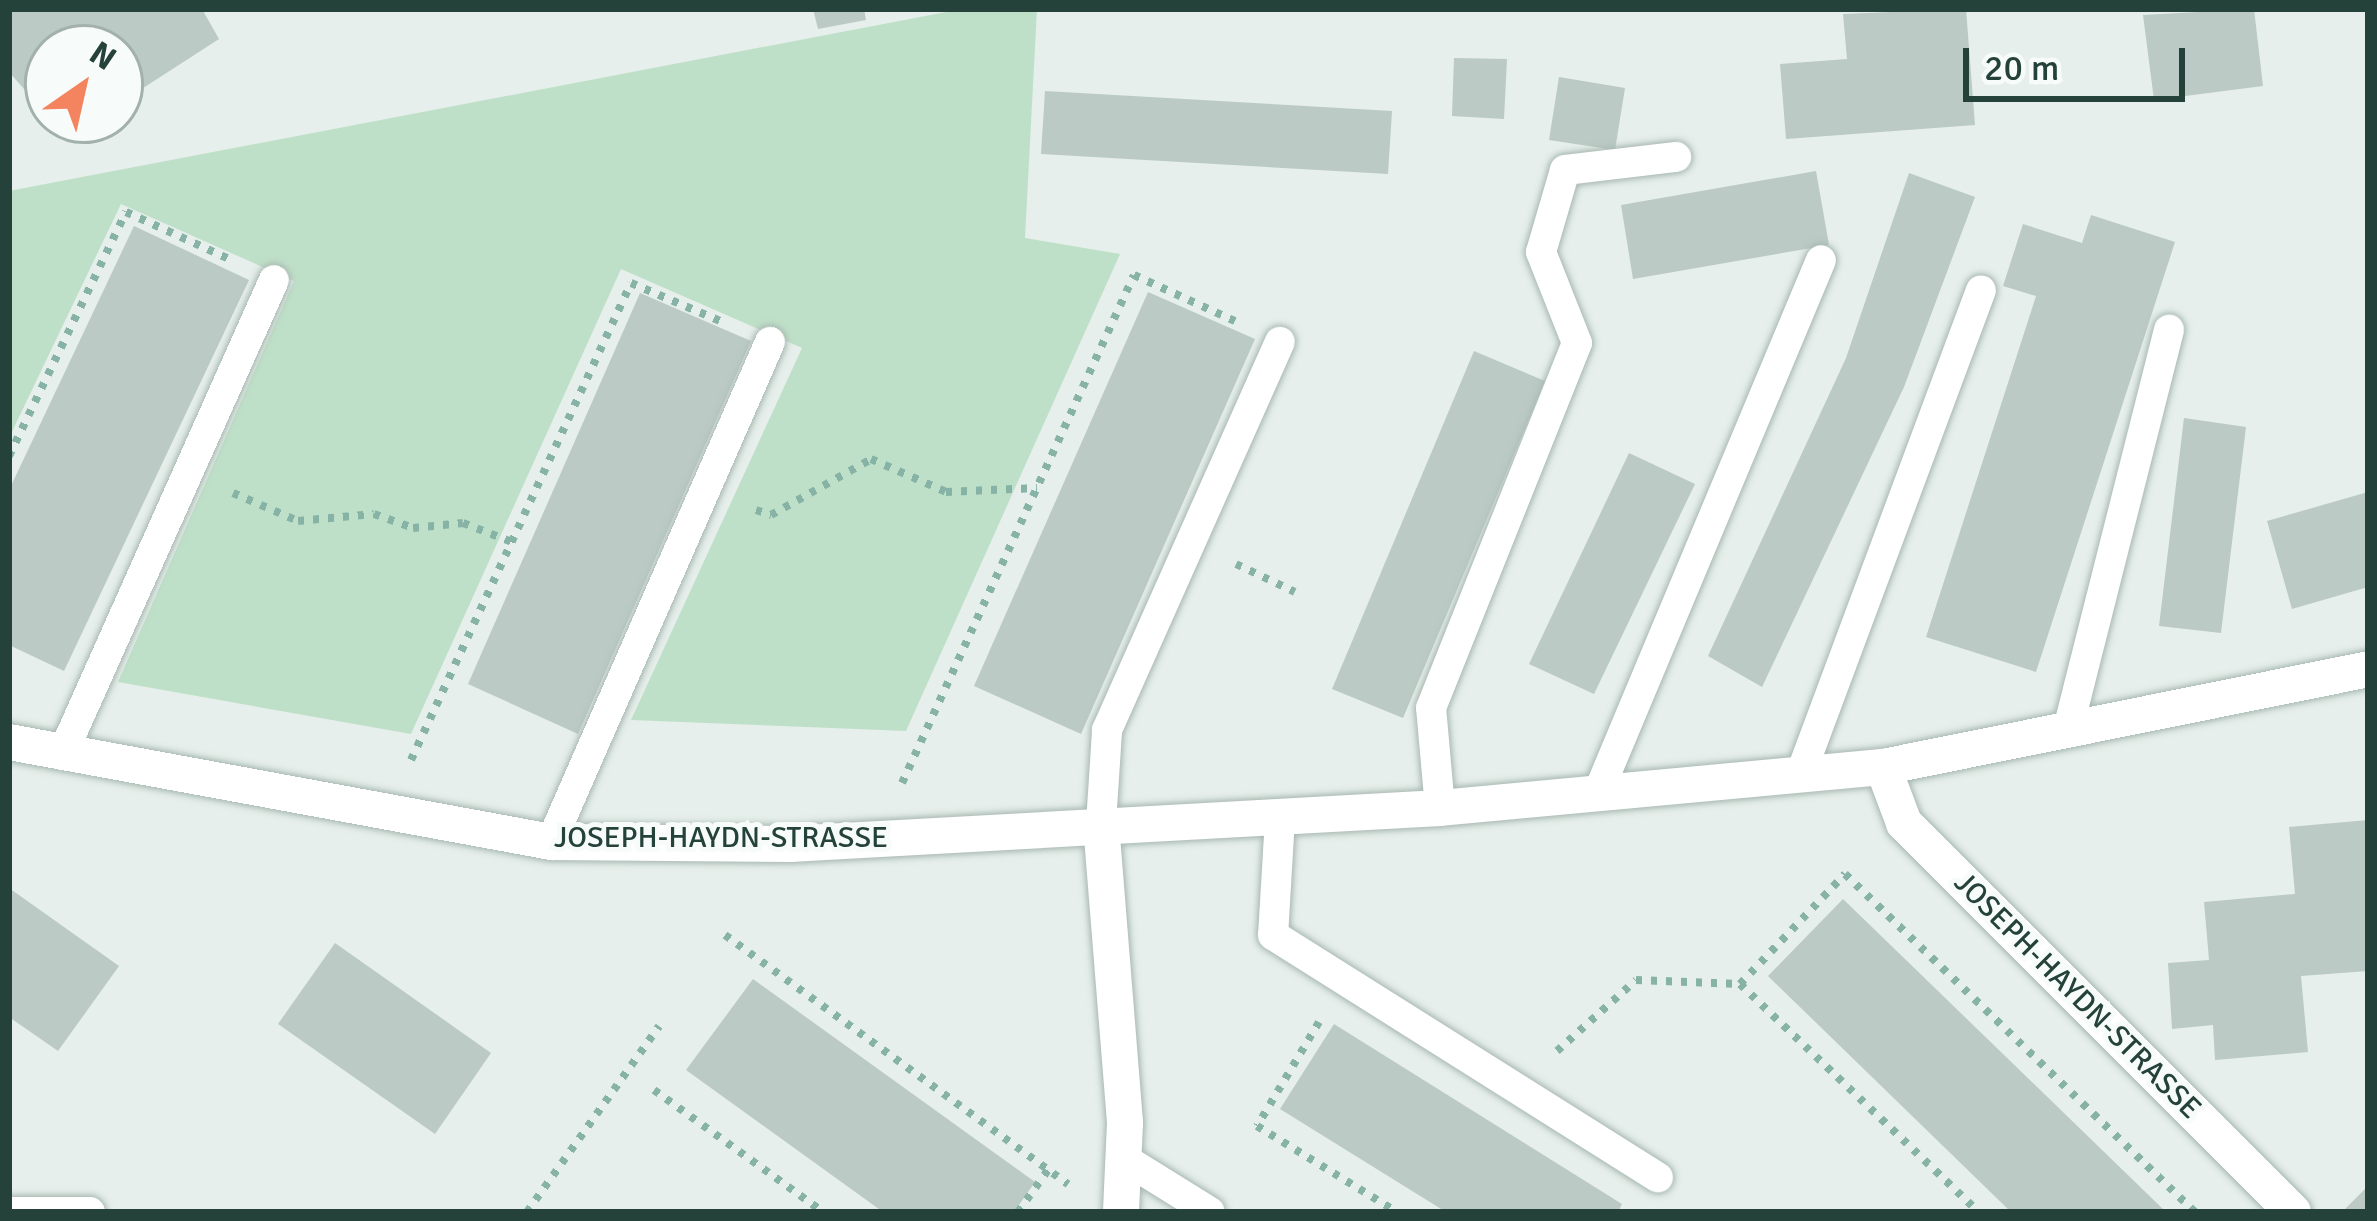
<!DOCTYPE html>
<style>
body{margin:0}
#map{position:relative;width:2377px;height:1221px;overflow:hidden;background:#e6efeb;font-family:Signika,sans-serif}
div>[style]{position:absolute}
.green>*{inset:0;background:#bfe0c8}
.building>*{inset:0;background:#bbcac4}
.path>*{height:8px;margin-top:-4px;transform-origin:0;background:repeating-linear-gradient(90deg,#86b3a5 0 6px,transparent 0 15px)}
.roads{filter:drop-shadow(0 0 3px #a8b8b2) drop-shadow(0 0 3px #a8b8b2)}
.service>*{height:30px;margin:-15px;padding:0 15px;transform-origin:15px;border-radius:15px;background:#fff}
.minor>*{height:36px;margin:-18px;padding:0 18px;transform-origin:18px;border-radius:18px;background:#fff}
span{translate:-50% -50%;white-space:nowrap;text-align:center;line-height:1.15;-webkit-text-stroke:10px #f7fbf9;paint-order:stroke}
.street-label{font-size:30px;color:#24423a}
.frame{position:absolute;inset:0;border:12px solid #24423a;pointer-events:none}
.north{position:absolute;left:24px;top:24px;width:120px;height:120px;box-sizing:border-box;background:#f7fbf9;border:3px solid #a3b1ad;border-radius:50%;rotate:34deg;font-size:33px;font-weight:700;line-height:48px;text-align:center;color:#24423a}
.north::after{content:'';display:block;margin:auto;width:42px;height:54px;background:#f4845f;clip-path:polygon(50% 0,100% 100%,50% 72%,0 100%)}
.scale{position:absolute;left:1963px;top:48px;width:222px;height:54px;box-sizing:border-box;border:6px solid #24423a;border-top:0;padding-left:15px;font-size:36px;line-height:42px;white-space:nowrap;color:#24423a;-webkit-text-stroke:9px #f7fbf9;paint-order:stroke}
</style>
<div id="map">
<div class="green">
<div style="clip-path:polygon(962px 9px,1037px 9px,1025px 238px,1120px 254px,906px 731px,631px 720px,802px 348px,621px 269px,411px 734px,118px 682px,294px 281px,121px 204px,9px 438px,9px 191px)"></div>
</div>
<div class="building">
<div style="clip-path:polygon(9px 9px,202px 9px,219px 39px,120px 103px,120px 48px,48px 48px,48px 116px,9px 72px)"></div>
<div style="clip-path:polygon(813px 9px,864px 9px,866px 20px,818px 29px)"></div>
<div style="clip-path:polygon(1966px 9px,1975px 125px,1786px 139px,1780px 64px,1847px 59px,1843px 14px)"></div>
<div style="clip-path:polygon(2254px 9px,2263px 86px,2154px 100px,2143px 15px)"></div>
<div style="clip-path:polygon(1454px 58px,1507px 59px,1504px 119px,1452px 116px)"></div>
<div style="clip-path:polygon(1559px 77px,1625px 88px,1615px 150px,1549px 140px)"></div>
<div style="clip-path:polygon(1045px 91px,1392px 111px,1388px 174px,1041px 154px)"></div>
<div style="clip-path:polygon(51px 120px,93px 120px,63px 139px)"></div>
<div style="clip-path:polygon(1816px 171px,1829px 245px,1633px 279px,1621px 205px)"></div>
<div style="clip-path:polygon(1909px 173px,1975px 197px,1904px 387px,1762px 687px,1708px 656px,1846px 358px)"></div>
<div style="clip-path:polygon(2091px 215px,2175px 242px,2036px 672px,1926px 637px,2036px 296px,2003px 286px,2023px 224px,2082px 243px)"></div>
<div style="clip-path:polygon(134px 226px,249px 280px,64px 671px,9px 645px,9px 490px)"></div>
<div style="clip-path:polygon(1148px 292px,1255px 339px,1081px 734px,974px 686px)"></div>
<div style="clip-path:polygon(640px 293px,751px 341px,578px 734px,468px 684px)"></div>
<div style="clip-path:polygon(1474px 351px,1545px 381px,1403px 718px,1332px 689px)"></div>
<div style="clip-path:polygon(2184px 418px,2246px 427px,2221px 633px,2159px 626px)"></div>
<div style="clip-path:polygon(1629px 453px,1695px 484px,1594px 694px,1529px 664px)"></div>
<div style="clip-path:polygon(2368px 492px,2368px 587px,2292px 609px,2267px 521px)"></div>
<div style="clip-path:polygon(2368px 820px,2368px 971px,2301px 976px,2308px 1052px,2215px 1060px,2213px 1025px,2172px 1029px,2168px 963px,2209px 960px,2204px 902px,2295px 894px,2289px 827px)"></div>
<div style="clip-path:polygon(9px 888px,119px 966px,58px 1051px,9px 1017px)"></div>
<div style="clip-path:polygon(1843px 899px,1906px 960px,2166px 1212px,2011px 1212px,1768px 976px)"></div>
<div style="clip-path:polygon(335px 943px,491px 1053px,435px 1134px,278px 1024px)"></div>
<div style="clip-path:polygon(753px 979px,1035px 1182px,1014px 1212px,883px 1212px,686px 1070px)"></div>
<div style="clip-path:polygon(1334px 1024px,1622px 1204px,1618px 1212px,1446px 1212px,1280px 1109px)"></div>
<div style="clip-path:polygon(2368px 1186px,2368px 1212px,2342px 1212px)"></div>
</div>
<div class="path">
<div style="left:9px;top:456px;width:271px;rotate:-64.4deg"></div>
<div style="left:126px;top:212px;width:113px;rotate:24.5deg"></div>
<div style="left:233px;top:493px;width:71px;rotate:23.3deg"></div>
<div style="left:298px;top:521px;width:76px;rotate:-5.3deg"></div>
<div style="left:374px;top:514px;width:41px;rotate:19.7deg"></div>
<div style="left:413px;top:528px;width:50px;rotate:-5.7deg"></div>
<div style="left:463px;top:523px;width:53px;rotate:21.2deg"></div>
<div style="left:756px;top:510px;width:16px;rotate:18deg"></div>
<div style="left:771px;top:515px;width:115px;rotate:-29.2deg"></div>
<div style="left:871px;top:459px;width:82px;rotate:23.7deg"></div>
<div style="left:946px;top:492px;width:91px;rotate:-2.5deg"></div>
<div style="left:1236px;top:564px;width:65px;rotate:25.4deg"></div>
<div style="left:411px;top:760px;width:525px;rotate:-65.24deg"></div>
<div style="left:631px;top:283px;width:102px;rotate:23.1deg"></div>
<div style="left:902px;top:783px;width:558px;rotate:-65.45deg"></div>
<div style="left:1134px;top:275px;width:111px;rotate:24.5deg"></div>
<div style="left:725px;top:935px;width:424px;rotate:36deg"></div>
<div style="left:1740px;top:984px;width:152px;rotate:-46.3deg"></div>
<div style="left:1845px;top:874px;width:487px;rotate:44deg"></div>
<div style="left:1319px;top:1022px;width:121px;rotate:120.8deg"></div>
<div style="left:1257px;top:1126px;width:164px;rotate:31.6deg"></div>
<div style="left:1557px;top:1051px;width:106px;rotate:-41.9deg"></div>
<div style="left:1636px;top:980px;width:104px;rotate:2.2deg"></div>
<div style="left:1740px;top:984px;width:330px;rotate:43.7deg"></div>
<div style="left:654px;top:1090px;width:208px;rotate:35.8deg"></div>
<div style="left:527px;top:1212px;width:228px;rotate:-54.6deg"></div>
<div style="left:1018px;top:1212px;width:52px;rotate:-54.5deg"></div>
</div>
<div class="roads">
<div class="service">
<div style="left:2068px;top:729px;width:412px;rotate:-75.8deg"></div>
<div style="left:62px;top:755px;width:520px;rotate:-65.95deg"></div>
<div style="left:1801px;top:773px;width:515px;rotate:-69.56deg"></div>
<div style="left:1600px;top:788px;width:572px;rotate:-67.29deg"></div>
<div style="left:1440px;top:808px;width:100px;rotate:-95.1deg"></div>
<div style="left:1431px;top:708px;width:393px;rotate:-68.2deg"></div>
<div style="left:1577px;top:343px;width:98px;rotate:-111.6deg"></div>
<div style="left:1541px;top:252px;width:85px;rotate:-73.7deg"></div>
<div style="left:1565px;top:170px;width:112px;rotate:-6.7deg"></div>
<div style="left:1280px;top:818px;width:117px;rotate:93.4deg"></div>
<div style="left:1273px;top:935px;width:455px;rotate:32.2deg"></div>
<div style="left:1101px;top:824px;width:94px;rotate:-86.3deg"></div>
<div style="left:1107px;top:730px;width:425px;rotate:-66deg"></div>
<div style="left:551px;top:842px;width:546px;rotate:-66.35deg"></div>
<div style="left:1123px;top:1158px;width:102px;rotate:31.8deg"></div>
<div style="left:14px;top:1212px;width:76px"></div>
</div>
<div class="minor">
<div style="left:9px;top:742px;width:551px;rotate:10.45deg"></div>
<div style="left:551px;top:842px;width:239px;rotate:0.5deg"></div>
<div style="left:790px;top:844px;width:651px;rotate:-3.17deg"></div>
<div style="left:1440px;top:808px;width:445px;rotate:-5.3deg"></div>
<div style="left:1883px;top:767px;width:495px;rotate:-11.4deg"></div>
<div style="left:1883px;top:767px;width:60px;rotate:69.4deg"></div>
<div style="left:1904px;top:823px;width:550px;rotate:45deg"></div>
<div style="left:1101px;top:824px;width:300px;rotate:85.4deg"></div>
<div style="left:1125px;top:1123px;width:89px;rotate:92.6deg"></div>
</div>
</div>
<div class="street-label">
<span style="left:721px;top:838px">JOSEPH-HAYDN-STRASSE</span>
<span style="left:2077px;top:996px;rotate:45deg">JOSEPH-HAYDN-STRASSE</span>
</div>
<div class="frame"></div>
<div class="north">N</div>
<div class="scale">20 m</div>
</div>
